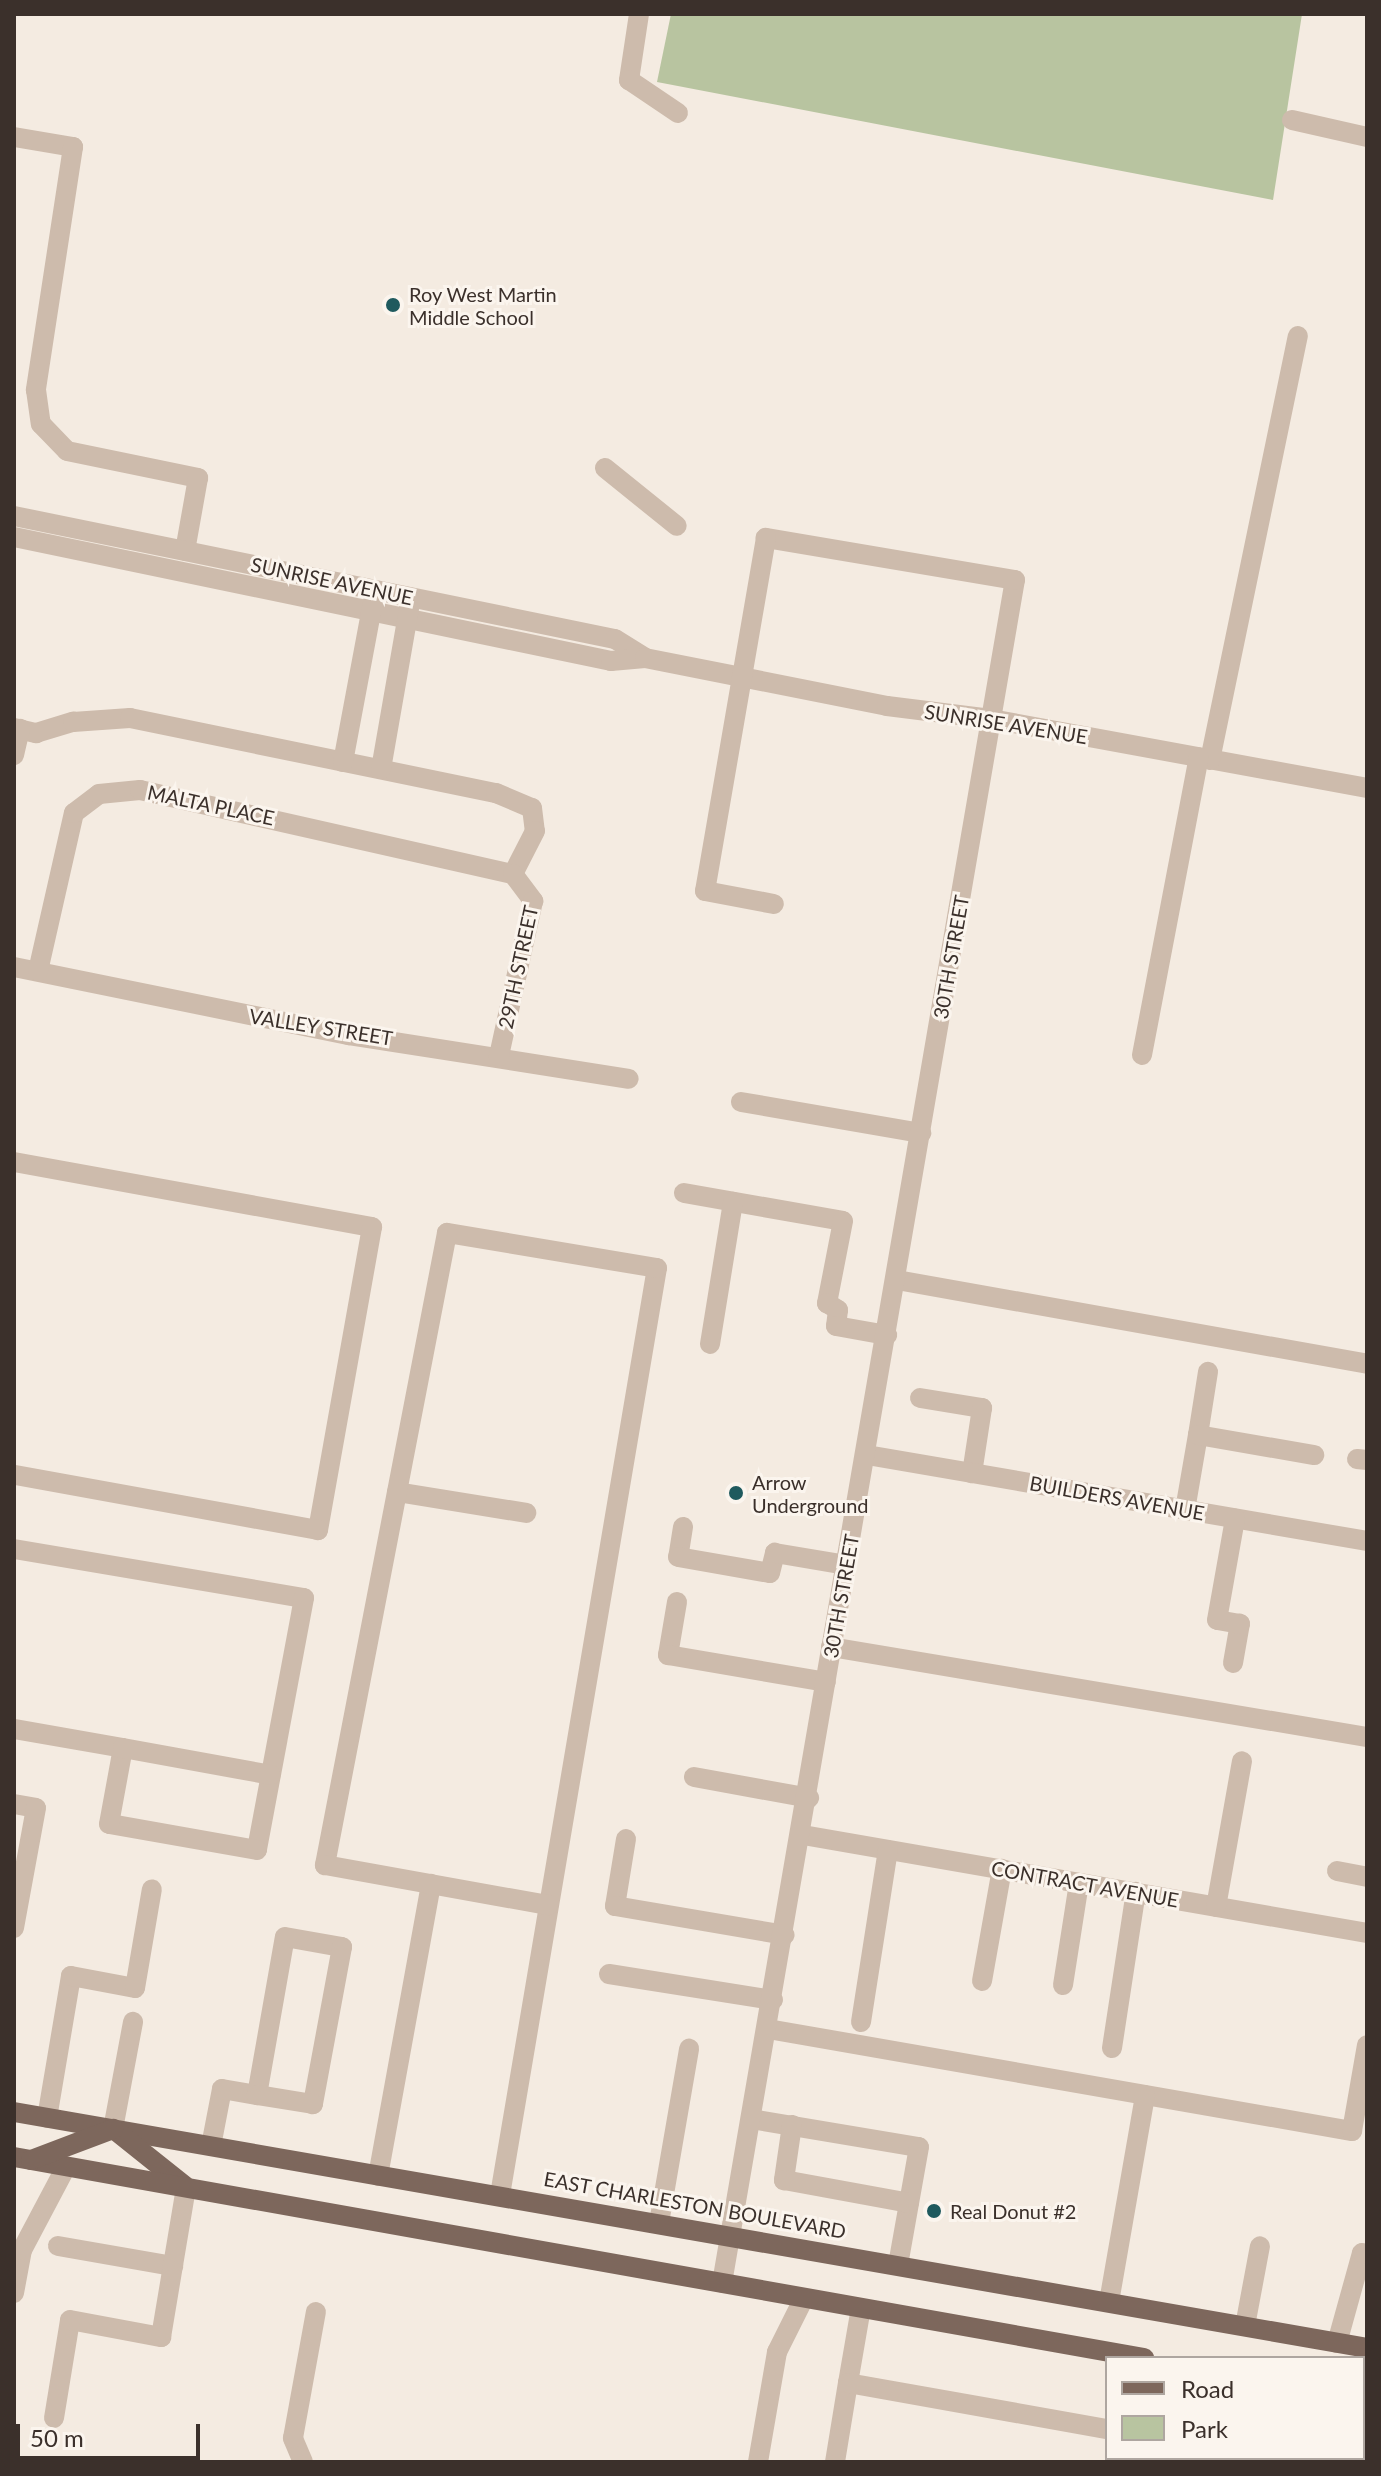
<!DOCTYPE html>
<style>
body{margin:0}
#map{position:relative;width:1381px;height:2476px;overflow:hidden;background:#f4ebe1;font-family:Lato,sans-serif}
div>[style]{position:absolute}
.green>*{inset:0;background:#b8c4a0}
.minor>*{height:20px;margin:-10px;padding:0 10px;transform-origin:10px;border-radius:10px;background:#cdbbac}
.major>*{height:20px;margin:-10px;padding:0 10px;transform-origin:10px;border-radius:10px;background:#7d675c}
.dots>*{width:22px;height:22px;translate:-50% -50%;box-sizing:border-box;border:4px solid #fbf5ee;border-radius:50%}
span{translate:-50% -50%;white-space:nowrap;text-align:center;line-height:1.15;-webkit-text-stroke:6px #fbf5ee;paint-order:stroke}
.poi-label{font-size:20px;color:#3b302b}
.left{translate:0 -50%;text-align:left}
.street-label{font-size:20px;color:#3b302b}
.frame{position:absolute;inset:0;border:16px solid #3b302b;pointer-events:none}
.legend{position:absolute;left:1105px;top:2356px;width:260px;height:104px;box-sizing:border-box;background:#fbf5ee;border:2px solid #aea6a0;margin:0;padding:10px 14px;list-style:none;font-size:24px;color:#3b302b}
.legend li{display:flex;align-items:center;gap:16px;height:40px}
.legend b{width:40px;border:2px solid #aea6a0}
.scale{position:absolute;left:16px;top:2424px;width:184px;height:36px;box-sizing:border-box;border:4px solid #3b302b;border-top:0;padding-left:10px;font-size:24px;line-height:28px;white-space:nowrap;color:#3b302b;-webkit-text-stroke:6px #fbf5ee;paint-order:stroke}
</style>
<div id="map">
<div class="green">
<div style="clip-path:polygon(671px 14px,1302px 14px,1273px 200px,657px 82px)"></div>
</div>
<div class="minor">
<div style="left:639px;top:14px;width:67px;rotate:98.6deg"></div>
<div style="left:629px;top:80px;width:59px;rotate:34deg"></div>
<div style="left:1292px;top:120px;width:77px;rotate:12.8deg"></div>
<div style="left:14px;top:137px;width:60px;rotate:9.6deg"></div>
<div style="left:73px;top:147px;width:246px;rotate:98.7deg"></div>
<div style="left:36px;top:390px;width:34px;rotate:82deg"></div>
<div style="left:41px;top:424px;width:37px;rotate:46deg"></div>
<div style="left:67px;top:451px;width:134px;rotate:11.6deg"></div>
<div style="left:198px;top:478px;width:74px;rotate:100.1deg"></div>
<div style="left:605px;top:468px;width:92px;rotate:38.9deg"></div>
<div style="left:14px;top:516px;width:613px;rotate:11.57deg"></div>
<div style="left:615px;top:639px;width:36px;rotate:32deg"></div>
<div style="left:14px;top:537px;width:610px;rotate:11.73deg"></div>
<div style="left:611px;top:661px;width:34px;rotate:-5deg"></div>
<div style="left:645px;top:658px;width:247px;rotate:11.2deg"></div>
<div style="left:887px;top:706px;width:105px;rotate:7.1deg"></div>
<div style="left:991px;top:719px;width:382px;rotate:10.4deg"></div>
<div style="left:14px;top:728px;width:23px;rotate:13deg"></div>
<div style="left:36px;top:733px;width:39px;rotate:-17deg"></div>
<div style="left:73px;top:722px;width:57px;rotate:-4deg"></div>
<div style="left:130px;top:718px;width:374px;rotate:11.6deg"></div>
<div style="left:496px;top:793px;width:39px;rotate:23deg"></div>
<div style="left:532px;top:808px;width:23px;rotate:83deg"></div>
<div style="left:535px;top:831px;width:48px;rotate:117.1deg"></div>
<div style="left:14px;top:755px;width:27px;rotate:-77deg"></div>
<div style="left:1210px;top:760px;width:433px;rotate:-78.3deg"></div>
<div style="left:343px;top:762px;width:164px;rotate:-79.4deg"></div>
<div style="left:381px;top:769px;width:163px;rotate:-80.1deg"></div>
<div style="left:14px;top:967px;width:342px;rotate:11.5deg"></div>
<div style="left:349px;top:1035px;width:283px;rotate:8.9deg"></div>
<div style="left:38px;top:971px;width:162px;rotate:-77.2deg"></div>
<div style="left:74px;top:813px;width:31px;rotate:-37deg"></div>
<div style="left:99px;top:794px;width:41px;rotate:-5.6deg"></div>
<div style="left:140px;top:790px;width:382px;rotate:12.7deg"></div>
<div style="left:513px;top:874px;width:34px;rotate:53deg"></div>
<div style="left:533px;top:901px;width:159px;rotate:102.4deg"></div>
<div style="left:1142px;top:1055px;width:303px;rotate:-79.2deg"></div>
<div style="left:741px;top:1102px;width:183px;rotate:9.8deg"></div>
<div style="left:14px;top:1162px;width:364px;rotate:10.3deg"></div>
<div style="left:372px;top:1227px;width:308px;rotate:100.1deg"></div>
<div style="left:318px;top:1530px;width:309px;rotate:-169.7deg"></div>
<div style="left:684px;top:1193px;width:161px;rotate:10deg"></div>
<div style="left:843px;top:1221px;width:84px;rotate:101deg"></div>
<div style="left:827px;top:1303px;width:13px;rotate:32deg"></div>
<div style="left:838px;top:1310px;width:16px;rotate:97deg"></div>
<div style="left:836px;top:1326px;width:52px;rotate:10deg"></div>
<div style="left:897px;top:1280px;width:477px;rotate:10.1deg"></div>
<div style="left:710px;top:1344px;width:144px;rotate:-80.8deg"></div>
<div style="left:920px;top:1398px;width:63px;rotate:9.2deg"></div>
<div style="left:982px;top:1408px;width:66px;rotate:98.7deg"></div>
<div style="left:1198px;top:1435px;width:64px;rotate:-81deg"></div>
<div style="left:867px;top:1455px;width:507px;rotate:9.76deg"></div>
<div style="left:1357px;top:1459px;width:10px;rotate:6deg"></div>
<div style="left:397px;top:1492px;width:131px;rotate:9.2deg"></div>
<div style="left:1185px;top:1510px;width:76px;rotate:-80.2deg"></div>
<div style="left:1198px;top:1435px;width:118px;rotate:9.8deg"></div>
<div style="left:683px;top:1527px;width:30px;rotate:99deg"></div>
<div style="left:678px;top:1557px;width:93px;rotate:9.9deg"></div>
<div style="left:770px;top:1573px;width:21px;rotate:-76deg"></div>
<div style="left:775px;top:1553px;width:73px;rotate:9.5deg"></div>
<div style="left:14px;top:1549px;width:294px;rotate:9.6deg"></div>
<div style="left:304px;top:1598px;width:256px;rotate:100.6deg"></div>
<div style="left:257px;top:1850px;width:150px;rotate:-170deg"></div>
<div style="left:109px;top:1824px;width:77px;rotate:-79.6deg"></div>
<div style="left:123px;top:1748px;width:111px;rotate:-170.1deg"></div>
<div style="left:677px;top:1602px;width:54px;rotate:99.6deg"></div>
<div style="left:668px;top:1655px;width:160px;rotate:9.7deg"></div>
<div style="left:831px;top:1647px;width:544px;rotate:9.53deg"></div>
<div style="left:1233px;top:1663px;width:40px;rotate:-80deg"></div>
<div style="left:1240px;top:1624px;width:23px;rotate:-170deg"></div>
<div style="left:1217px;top:1620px;width:103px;rotate:-79.9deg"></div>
<div style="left:123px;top:1748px;width:150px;rotate:10.3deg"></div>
<div style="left:694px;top:1777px;width:117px;rotate:10.3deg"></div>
<div style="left:14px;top:1804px;width:22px;rotate:10deg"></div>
<div style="left:36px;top:1808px;width:122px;rotate:100.4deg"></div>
<div style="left:803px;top:1835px;width:572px;rotate:9.86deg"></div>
<div style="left:626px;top:1839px;width:68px;rotate:99.3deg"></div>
<div style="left:615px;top:1906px;width:172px;rotate:9.7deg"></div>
<div style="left:1337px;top:1871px;width:31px;rotate:11deg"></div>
<div style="left:1216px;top:1907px;width:148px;rotate:-79.9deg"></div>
<div style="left:609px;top:1974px;width:166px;rotate:9deg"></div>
<div style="left:982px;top:1981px;width:114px;rotate:-79.9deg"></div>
<div style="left:1063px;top:1985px;width:103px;rotate:-81.1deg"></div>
<div style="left:861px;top:2022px;width:174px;rotate:-81.1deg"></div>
<div style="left:768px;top:2029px;width:593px;rotate:9.91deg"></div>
<div style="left:1352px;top:2131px;width:87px;rotate:-80.1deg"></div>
<div style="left:1112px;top:2048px;width:158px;rotate:-81.3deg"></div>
<div style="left:47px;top:2118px;width:144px;rotate:-80.4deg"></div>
<div style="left:71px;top:1976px;width:65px;rotate:10.6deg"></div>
<div style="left:135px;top:1988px;width:100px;rotate:-80.3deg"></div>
<div style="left:751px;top:2119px;width:170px;rotate:9.5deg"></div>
<div style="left:919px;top:2147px;width:120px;rotate:100.1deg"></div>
<div style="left:792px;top:2125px;width:56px;rotate:98.3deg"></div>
<div style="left:784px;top:2180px;width:127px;rotate:10.4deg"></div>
<div style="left:113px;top:2129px;width:109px;rotate:-79.4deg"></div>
<div style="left:211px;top:2146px;width:58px;rotate:-79.1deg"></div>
<div style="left:222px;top:2089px;width:36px;rotate:10deg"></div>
<div style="left:257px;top:2095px;width:160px;rotate:-80deg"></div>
<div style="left:285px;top:1937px;width:58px;rotate:10deg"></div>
<div style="left:342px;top:1947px;width:160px;rotate:100.5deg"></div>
<div style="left:313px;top:2104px;width:57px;rotate:-170.9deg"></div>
<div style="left:378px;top:2176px;width:297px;rotate:-79.7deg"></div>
<div style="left:500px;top:2195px;width:940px;rotate:-80.39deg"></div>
<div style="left:657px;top:1268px;width:213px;rotate:-170.5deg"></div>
<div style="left:447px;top:1233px;width:644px;rotate:100.93deg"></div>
<div style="left:325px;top:1865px;width:227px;rotate:10.2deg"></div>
<div style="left:659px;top:2223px;width:177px;rotate:-80.2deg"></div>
<div style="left:58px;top:2246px;width:117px;rotate:9.9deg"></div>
<div style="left:722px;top:2283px;width:1728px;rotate:-80.24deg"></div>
<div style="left:1015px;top:580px;width:253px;rotate:-170.4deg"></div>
<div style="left:766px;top:538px;width:358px;rotate:99.8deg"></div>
<div style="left:705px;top:891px;width:70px;rotate:10.7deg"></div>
<div style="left:14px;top:2293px;width:44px;rotate:-79.5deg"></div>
<div style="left:22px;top:2250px;width:94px;rotate:-62.1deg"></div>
<div style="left:1109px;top:2302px;width:210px;rotate:-80.1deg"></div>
<div style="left:1245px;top:2326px;width:81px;rotate:-79.4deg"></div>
<div style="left:1337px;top:2343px;width:93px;rotate:-74.5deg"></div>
<div style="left:1362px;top:2253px;width:5px;rotate:11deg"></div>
<div style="left:848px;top:2383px;width:76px;rotate:-80.2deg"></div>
<div style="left:54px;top:2418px;width:99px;rotate:-80.7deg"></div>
<div style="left:70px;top:2320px;width:93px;rotate:10.6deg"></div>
<div style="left:161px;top:2337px;width:151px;rotate:-80.5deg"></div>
<div style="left:1267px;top:2458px;width:23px;rotate:10deg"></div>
<div style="left:303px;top:2462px;width:26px;rotate:-113deg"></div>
<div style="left:293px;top:2438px;width:128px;rotate:-79.7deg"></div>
<div style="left:758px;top:2462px;width:112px;rotate:-80.2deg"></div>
<div style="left:777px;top:2352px;width:60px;rotate:-63.4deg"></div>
<div style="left:835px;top:2462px;width:80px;rotate:-80.7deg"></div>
<div style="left:848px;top:2383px;width:263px;rotate:10.1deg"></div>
</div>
<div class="major">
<div style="left:14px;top:2112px;width:1373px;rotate:9.89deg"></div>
<div style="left:116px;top:2131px;width:88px;rotate:38.6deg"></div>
<div style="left:14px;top:2157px;width:1148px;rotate:10.09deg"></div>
<div style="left:31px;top:2160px;width:88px;rotate:-20.7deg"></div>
<div style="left:1363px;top:2397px;width:4px;rotate:14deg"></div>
</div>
<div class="dots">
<div style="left:393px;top:305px;background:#1f5a5e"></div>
<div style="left:736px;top:1493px;background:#1f5a5e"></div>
<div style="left:934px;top:2211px;background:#1f5a5e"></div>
</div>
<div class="poi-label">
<span class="left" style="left:409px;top:306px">Roy West Martin<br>Middle School</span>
<span class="left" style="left:752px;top:1494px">Arrow<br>Underground</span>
<span class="left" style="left:950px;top:2211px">Real Donut #2</span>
</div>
<div class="street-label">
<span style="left:332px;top:581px;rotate:12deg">SUNRISE AVENUE</span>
<span style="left:1006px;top:724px;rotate:9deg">SUNRISE AVENUE</span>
<span style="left:211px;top:805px;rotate:12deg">MALTA PLACE</span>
<span style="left:951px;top:957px;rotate:-80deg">30TH STREET</span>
<span style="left:518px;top:967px;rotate:-78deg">29TH STREET</span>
<span style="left:321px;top:1027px;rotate:9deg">VALLEY STREET</span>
<span style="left:1117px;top:1498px;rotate:10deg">BUILDERS AVENUE</span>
<span style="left:841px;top:1596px;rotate:-80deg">30TH STREET</span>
<span style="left:1085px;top:1884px;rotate:10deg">CONTRACT AVENUE</span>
<span style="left:695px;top:2205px;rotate:10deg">EAST CHARLESTON BOULEVARD</span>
</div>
<div class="frame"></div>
<ul class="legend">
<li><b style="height:10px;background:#7d675c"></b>Road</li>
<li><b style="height:22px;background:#b8c4a0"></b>Park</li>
</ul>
<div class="scale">50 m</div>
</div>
